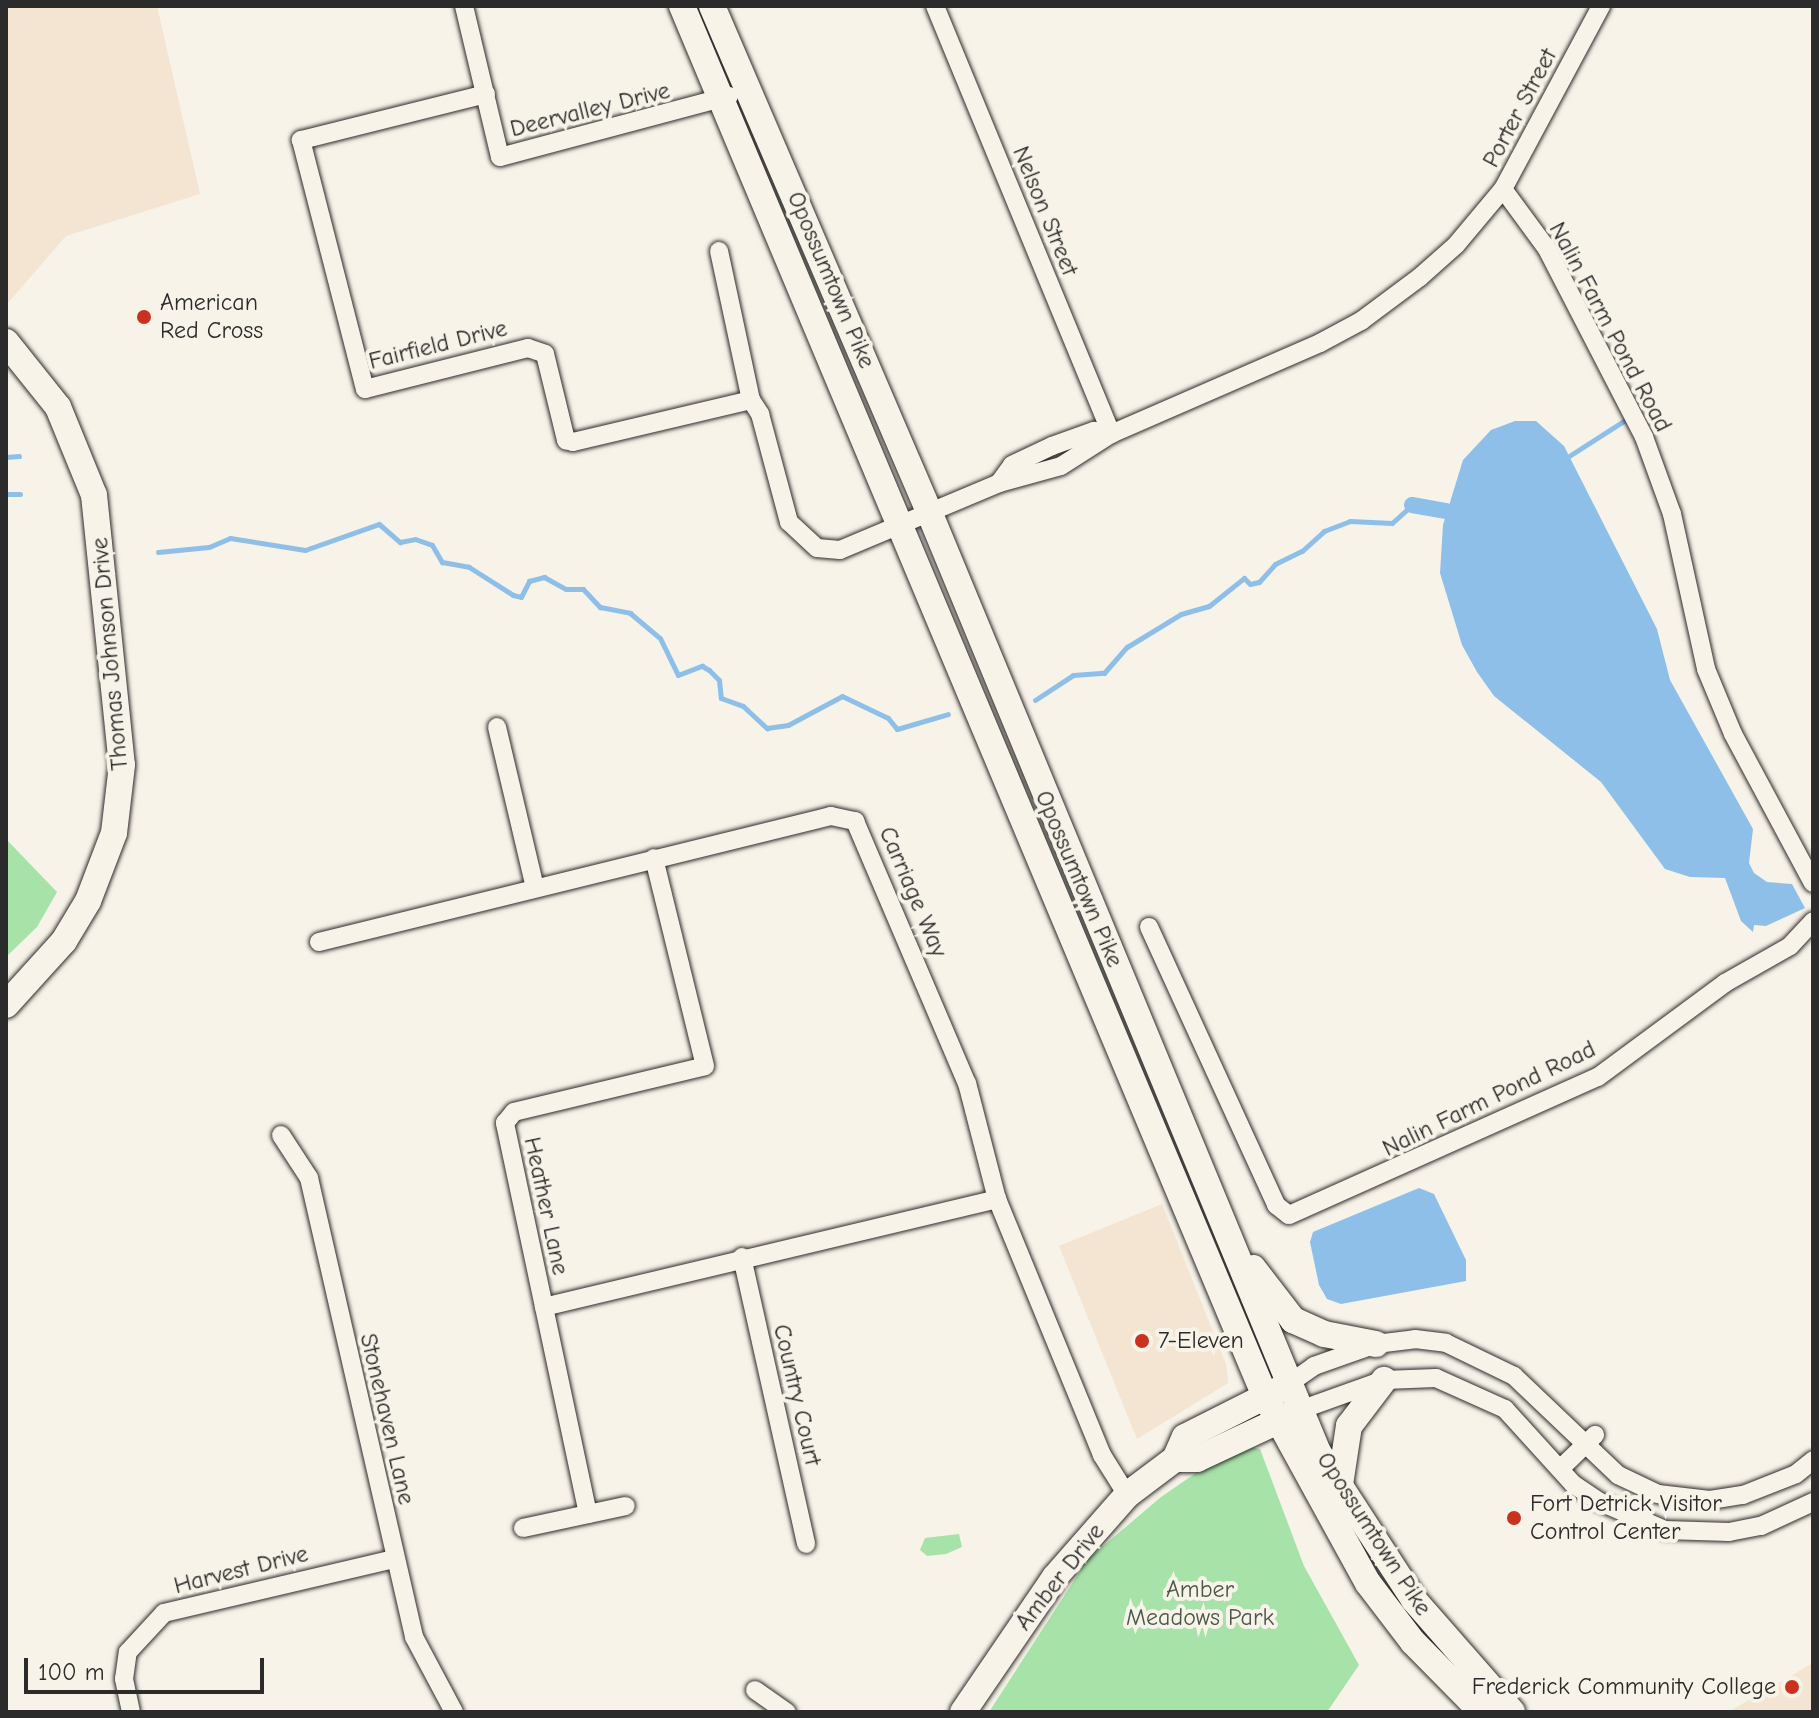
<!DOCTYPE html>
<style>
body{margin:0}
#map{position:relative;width:1819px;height:1718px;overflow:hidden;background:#f7f3e8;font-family:"Comic Neue",sans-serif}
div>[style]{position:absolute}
.built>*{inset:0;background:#f3e5d1}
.green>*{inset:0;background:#a7e2a8}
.water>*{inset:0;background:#8ebfe9}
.stream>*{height:5px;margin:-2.5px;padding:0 2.5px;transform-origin:2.5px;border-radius:2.5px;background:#8ebfe9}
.canal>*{height:16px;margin:-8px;padding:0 8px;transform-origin:8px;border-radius:8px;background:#8ebfe9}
.roads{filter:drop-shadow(0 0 2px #2b2b2b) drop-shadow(0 0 2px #2b2b2b)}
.street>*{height:18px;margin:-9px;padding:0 9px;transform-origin:9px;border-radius:9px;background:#f7f3e8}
.secondary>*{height:26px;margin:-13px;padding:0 13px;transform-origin:13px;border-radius:13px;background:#f7f3e8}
.dots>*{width:22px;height:22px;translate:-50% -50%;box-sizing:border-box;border:4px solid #f7f3e8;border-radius:50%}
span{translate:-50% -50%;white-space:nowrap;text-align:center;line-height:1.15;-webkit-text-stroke:8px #f7f3e8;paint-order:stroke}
.street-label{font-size:24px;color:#2b2b2b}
.poi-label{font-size:24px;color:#2b2b2b}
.left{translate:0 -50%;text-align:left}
.right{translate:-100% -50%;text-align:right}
.park-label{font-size:24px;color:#4a594a}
.frame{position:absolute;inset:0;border:8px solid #2b2b2b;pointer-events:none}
.scale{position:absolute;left:24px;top:1658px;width:240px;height:36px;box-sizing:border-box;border:4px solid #2b2b2b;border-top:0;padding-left:10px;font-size:24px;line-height:28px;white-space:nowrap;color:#2b2b2b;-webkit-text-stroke:6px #f7f3e8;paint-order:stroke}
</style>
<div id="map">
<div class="built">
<div style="clip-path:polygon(6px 6px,157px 6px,200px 194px,66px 236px,8px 303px)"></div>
<div style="clip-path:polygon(1162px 1204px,1226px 1364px,1228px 1383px,1137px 1439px,1059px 1246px)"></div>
<div style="clip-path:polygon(1813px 1663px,1813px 1712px,1728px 1712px)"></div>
</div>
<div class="green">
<div style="clip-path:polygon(6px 839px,57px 892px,37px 927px,6px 957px)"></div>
<div style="clip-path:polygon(1238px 1444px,1260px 1449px,1304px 1566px,1359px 1665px,1327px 1712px,989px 1712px,1088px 1559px,1161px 1497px)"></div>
<div style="clip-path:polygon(959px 1534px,962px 1547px,946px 1554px,927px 1556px,920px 1550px,925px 1538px)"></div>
</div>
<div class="water">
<div style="clip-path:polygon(1515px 421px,1536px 421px,1564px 446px,1657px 629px,1670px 680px,1753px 829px,1749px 863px,1754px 873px,1767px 882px,1792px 884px,1805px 908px,1766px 926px,1754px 925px,1753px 932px,1741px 921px,1725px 878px,1690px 877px,1665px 869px,1601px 782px,1494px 696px,1477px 672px,1462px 645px,1440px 573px,1443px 525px,1463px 460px,1491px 430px)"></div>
<div style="clip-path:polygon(1419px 1188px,1434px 1194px,1466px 1260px,1466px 1281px,1341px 1304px,1327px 1299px,1319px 1285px,1310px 1242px,1313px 1232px)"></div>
</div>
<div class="stream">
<div style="left:1569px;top:456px;width:67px;rotate:-32.7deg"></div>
<div style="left:6px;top:457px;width:13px;rotate:-4deg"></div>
<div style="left:6px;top:494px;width:14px"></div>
<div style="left:158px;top:552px;width:51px;rotate:-5.6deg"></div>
<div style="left:209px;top:547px;width:23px;rotate:-23deg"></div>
<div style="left:230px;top:538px;width:76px;rotate:9.1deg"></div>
<div style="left:305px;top:550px;width:78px;rotate:-19.4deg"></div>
<div style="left:379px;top:524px;width:28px;rotate:41deg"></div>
<div style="left:400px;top:542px;width:15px;rotate:-11deg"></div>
<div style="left:415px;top:539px;width:18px;rotate:19deg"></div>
<div style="left:432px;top:545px;width:20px;rotate:60deg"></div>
<div style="left:442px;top:562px;width:27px;rotate:10deg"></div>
<div style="left:469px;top:567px;width:52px;rotate:32.5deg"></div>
<div style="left:513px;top:595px;width:8px;rotate:14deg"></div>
<div style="left:521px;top:597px;width:18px;rotate:-63deg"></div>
<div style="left:529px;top:581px;width:16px;rotate:-15deg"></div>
<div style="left:544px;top:577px;width:25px;rotate:29deg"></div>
<div style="left:566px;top:589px;width:17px"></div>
<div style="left:583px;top:589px;width:25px;rotate:47deg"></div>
<div style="left:600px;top:607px;width:31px;rotate:11deg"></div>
<div style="left:630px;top:613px;width:39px;rotate:40deg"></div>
<div style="left:660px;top:638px;width:41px;rotate:64.1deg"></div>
<div style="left:678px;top:675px;width:26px;rotate:-21deg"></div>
<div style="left:702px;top:666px;width:8px;rotate:30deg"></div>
<div style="left:709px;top:670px;width:14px;rotate:45deg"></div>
<div style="left:719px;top:680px;width:18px;rotate:84deg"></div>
<div style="left:721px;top:698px;width:23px;rotate:20deg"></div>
<div style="left:743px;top:706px;width:33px;rotate:43deg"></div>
<div style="left:767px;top:728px;width:21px;rotate:-8deg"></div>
<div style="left:788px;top:725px;width:61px;rotate:-28.2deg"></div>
<div style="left:842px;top:696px;width:51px;rotate:25.6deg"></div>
<div style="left:888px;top:718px;width:14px;rotate:51deg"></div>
<div style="left:897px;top:729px;width:53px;rotate:-16.4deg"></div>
<div style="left:1035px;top:700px;width:45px;rotate:-33.3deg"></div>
<div style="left:1073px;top:675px;width:31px;rotate:-4deg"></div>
<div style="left:1104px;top:673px;width:35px;rotate:-49deg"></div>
<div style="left:1127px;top:647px;width:63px;rotate:-31.4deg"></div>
<div style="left:1181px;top:614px;width:29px;rotate:-16deg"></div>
<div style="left:1209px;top:606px;width:45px;rotate:-38.7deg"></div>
<div style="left:1244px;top:578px;width:8px;rotate:45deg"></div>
<div style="left:1250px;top:584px;width:9px;rotate:-13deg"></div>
<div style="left:1259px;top:582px;width:24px;rotate:-48deg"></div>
<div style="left:1275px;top:564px;width:30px;rotate:-26deg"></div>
<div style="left:1302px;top:551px;width:30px;rotate:-42deg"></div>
<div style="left:1324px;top:531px;width:28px;rotate:-21deg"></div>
<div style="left:1350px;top:521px;width:42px;rotate:2.7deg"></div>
<div style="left:1392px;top:523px;width:27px;rotate:-42deg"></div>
</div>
<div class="canal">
<div style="left:1412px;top:505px;width:35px;rotate:10deg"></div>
</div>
<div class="roads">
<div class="street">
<div style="left:464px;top:6px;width:155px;rotate:76.6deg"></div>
<div style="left:500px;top:157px;width:237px;rotate:-14.9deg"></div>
<div style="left:935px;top:6px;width:463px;rotate:67.6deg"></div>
<div style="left:486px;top:94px;width:191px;rotate:166deg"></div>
<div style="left:301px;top:140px;width:257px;rotate:75.6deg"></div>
<div style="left:365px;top:389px;width:168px;rotate:-14.1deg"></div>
<div style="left:528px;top:348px;width:18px;rotate:19deg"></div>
<div style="left:545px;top:354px;width:89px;rotate:76.3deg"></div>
<div style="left:566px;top:440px;width:7px;rotate:16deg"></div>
<div style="left:573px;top:442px;width:183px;rotate:-13.3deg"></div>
<div style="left:751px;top:400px;width:17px;rotate:57deg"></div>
<div style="left:760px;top:414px;width:112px;rotate:75deg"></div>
<div style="left:789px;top:522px;width:38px;rotate:43deg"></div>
<div style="left:817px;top:548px;width:23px;rotate:5deg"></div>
<div style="left:840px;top:550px;width:173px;rotate:-22.8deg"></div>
<div style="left:999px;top:483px;width:64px;rotate:-15.3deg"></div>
<div style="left:1061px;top:466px;width:59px;rotate:-32.6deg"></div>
<div style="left:1111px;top:434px;width:228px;rotate:-23.5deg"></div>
<div style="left:1320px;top:343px;width:47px;rotate:-28.2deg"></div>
<div style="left:1361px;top:321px;width:74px;rotate:-36.7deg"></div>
<div style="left:1420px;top:277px;width:48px;rotate:-41.6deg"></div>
<div style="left:1456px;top:245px;width:73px;rotate:-50deg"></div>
<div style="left:1503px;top:189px;width:74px;rotate:53.7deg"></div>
<div style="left:1547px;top:249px;width:212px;rotate:62.7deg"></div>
<div style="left:1644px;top:437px;width:82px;rotate:70deg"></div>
<div style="left:1672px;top:514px;width:159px;rotate:77.6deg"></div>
<div style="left:1706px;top:669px;width:70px;rotate:67.4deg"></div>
<div style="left:1733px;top:734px;width:169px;rotate:61.8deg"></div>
<div style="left:1503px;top:189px;width:208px;rotate:-61.8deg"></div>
<div style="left:719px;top:251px;width:152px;rotate:77.9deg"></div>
<div style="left:999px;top:483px;width:22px;rotate:-54deg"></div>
<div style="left:1012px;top:465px;width:44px;rotate:-25.4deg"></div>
<div style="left:1052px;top:446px;width:45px;rotate:-19.7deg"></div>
<div style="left:1094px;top:431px;width:17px;rotate:10deg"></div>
<div style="left:497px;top:727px;width:165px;rotate:76.7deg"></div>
<div style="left:1149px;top:927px;width:306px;rotate:65.4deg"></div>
<div style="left:1276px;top:1205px;width:16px;rotate:38deg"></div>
<div style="left:1289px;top:1215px;width:338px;rotate:-24.1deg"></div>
<div style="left:1598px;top:1077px;width:158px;rotate:-36.5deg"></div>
<div style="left:1725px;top:983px;width:75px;rotate:-29.6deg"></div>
<div style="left:1790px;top:946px;width:34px;rotate:-47deg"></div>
<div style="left:319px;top:942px;width:527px;rotate:-13.83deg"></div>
<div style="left:831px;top:816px;width:25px;rotate:12deg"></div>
<div style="left:855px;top:821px;width:285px;rotate:66.9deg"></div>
<div style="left:967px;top:1083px;width:120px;rotate:75.5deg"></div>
<div style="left:997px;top:1199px;width:277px;rotate:67.7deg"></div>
<div style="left:1102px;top:1455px;width:47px;rotate:58deg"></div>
<div style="left:281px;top:1135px;width:51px;rotate:56.9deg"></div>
<div style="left:309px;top:1178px;width:471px;rotate:77.1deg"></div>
<div style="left:414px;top:1637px;width:85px;rotate:61.9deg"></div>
<div style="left:742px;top:1257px;width:294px;rotate:77.4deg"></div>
<div style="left:544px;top:1307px;width:466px;rotate:-13.4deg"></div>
<div style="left:1290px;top:1383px;width:29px;rotate:-35deg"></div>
<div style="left:1314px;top:1366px;width:66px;rotate:-19.5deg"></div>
<div style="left:1376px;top:1344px;width:39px;rotate:-7deg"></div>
<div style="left:1415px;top:1339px;width:31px;rotate:7deg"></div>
<div style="left:1446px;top:1343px;width:76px;rotate:25.9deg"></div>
<div style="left:1514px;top:1376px;width:144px;rotate:43.6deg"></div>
<div style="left:1618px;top:1475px;width:44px;rotate:25.4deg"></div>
<div style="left:1658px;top:1494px;width:52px;rotate:6.6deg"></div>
<div style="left:1710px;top:1500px;width:33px;rotate:-9deg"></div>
<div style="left:1743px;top:1495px;width:57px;rotate:-21.6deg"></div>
<div style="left:1796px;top:1474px;width:22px;rotate:-39deg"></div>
<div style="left:1300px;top:1410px;width:89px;rotate:-19.7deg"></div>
<div style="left:1384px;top:1380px;width:52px;rotate:-2.2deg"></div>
<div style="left:1436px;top:1378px;width:76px;rotate:24.2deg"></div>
<div style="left:1505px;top:1409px;width:101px;rotate:47.8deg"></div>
<div style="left:1573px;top:1484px;width:30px;rotate:34deg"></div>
<div style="left:1598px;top:1501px;width:73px;rotate:23.4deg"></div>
<div style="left:1665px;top:1530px;width:64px;rotate:1.8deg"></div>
<div style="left:1729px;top:1532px;width:33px;rotate:-11deg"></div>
<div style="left:1761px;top:1526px;width:57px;rotate:-24.8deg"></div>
<div style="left:1560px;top:1469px;width:49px;rotate:-44.2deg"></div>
<div style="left:588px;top:1514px;width:400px;rotate:-102deg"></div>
<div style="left:505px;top:1123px;width:14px;rotate:-51deg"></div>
<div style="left:514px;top:1112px;width:196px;rotate:-13.5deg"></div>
<div style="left:705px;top:1066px;width:214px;rotate:-103.8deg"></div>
<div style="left:523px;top:1528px;width:105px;rotate:-12.1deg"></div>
<div style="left:755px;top:1690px;width:39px;rotate:35deg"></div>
<div style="left:131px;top:1712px;width:34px;rotate:-102deg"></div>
<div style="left:124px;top:1679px;width:27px;rotate:-82deg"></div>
<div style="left:128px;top:1652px;width:53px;rotate:-47.3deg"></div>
<div style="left:164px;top:1613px;width:236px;rotate:-13.2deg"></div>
</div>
<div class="secondary">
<div style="left:682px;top:6px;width:1507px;rotate:67.25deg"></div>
<div style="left:1265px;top:1396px;width:213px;rotate:61.2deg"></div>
<div style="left:1368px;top:1583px;width:74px;rotate:52.7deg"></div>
<div style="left:1413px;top:1642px;width:98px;rotate:45.4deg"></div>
<div style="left:712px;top:6px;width:553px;rotate:66.77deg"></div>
<div style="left:930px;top:514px;width:1015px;rotate:67.53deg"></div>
<div style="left:1318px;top:1452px;width:176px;rotate:57deg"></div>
<div style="left:1414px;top:1600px;width:149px;rotate:48.8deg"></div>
<div style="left:6px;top:342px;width:83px;rotate:51.3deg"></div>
<div style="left:58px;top:407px;width:95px;rotate:67.8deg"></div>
<div style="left:94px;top:495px;width:271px;rotate:84.1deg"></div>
<div style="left:122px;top:765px;width:68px;rotate:96.7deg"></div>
<div style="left:114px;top:833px;width:73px;rotate:110.9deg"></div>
<div style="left:88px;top:901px;width:47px;rotate:121deg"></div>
<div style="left:64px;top:941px;width:86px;rotate:132.2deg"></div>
<div style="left:1253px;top:1268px;width:66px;rotate:52.4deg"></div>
<div style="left:1293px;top:1320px;width:34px;rotate:24deg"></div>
<div style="left:1324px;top:1334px;width:53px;rotate:10.9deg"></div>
<div style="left:1175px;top:1459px;width:22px"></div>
<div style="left:1197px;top:1459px;width:106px;rotate:-25.1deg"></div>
<div style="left:1339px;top:1491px;width:66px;rotate:-81.3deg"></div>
<div style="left:1349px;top:1426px;width:58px;rotate:-52.7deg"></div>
<div style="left:963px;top:1712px;width:163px;rotate:-55.7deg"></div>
<div style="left:1055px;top:1577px;width:109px;rotate:-48.7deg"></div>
<div style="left:1127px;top:1495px;width:60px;rotate:-36.9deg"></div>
<div style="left:1175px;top:1459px;width:24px;rotate:-66deg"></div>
<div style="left:1185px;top:1437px;width:104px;rotate:-26.8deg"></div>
</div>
</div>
<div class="dots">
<div style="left:144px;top:317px;background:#c8321e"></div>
<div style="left:1142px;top:1341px;background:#c8321e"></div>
<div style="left:1514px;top:1518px;background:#c8321e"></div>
<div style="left:1792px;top:1687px;background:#c8321e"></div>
</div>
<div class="street-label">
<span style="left:1520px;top:108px;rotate:-62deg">Porter Street</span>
<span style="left:590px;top:110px;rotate:-14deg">Deervalley Drive</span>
<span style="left:1045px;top:211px;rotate:68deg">Nelson Street</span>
<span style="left:831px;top:280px;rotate:67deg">Opossumtown Pike</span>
<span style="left:1610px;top:327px;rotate:62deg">Nalin Farm Pond Road</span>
<span style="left:438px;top:345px;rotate:-14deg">Fairfield Drive</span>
<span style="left:110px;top:654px;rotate:-95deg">Thomas Johnson Drive</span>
<span style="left:1079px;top:879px;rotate:67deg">Opossumtown Pike</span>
<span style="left:913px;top:892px;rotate:67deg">Carriage Way</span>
<span style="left:1489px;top:1099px;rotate:-26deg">Nalin Farm Pond Road</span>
<span style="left:546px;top:1206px;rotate:78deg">Heather Lane</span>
<span style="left:797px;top:1395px;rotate:77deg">Country Court</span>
<span style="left:387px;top:1419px;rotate:77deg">Stonehaven Lane</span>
<span style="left:1374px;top:1534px;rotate:57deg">Opossumtown Pike</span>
<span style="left:241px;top:1570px;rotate:-14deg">Harvest Drive</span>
<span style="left:1060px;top:1577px;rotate:-52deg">Amber Drive</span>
</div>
<div class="poi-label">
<span class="left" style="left:160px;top:317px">American<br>Red Cross</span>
<span class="left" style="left:1158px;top:1341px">7-Eleven</span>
<span class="left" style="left:1530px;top:1518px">Fort Detrick Visitor<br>Control Center</span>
<span class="right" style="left:1776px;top:1687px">Frederick Community College</span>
</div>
<div class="park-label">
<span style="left:1200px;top:1604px">Amber<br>Meadows Park</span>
</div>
<div class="frame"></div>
<div class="scale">100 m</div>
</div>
